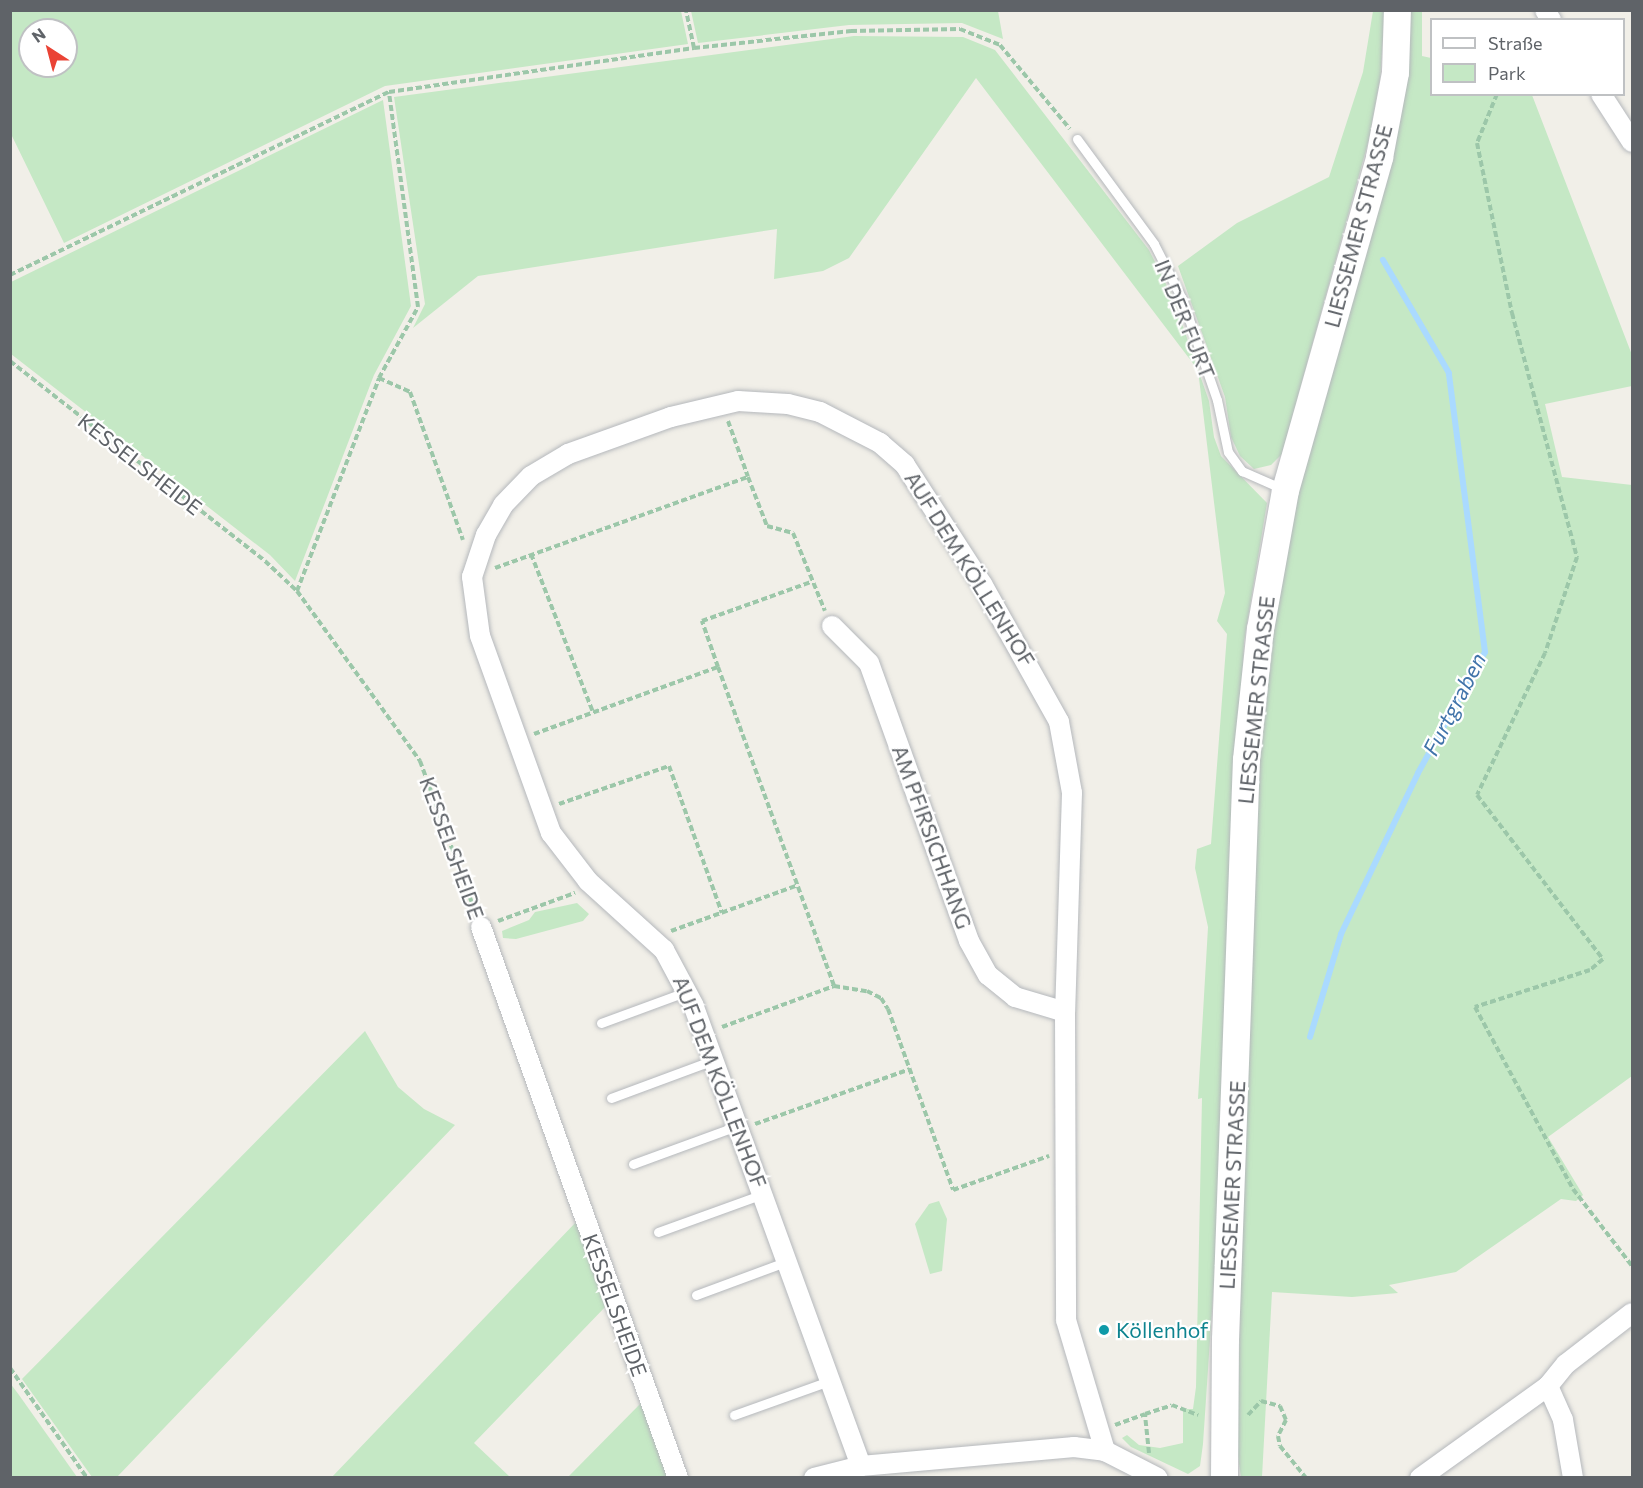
<!DOCTYPE html>
<meta charset="utf-8">
<style>
body{margin:0}
#map{position:relative;width:1643px;height:1488px;overflow:hidden;background:#f1efe8;font-family:Commissioner,sans-serif}
div>[style]{position:absolute}
.green>*{inset:0;background:#c5e8c5}
.stream>*{height:6px;margin:-3px;padding:0 3px;transform-origin:3px;border-radius:3px;background:#aadaff}
.path>*{height:4px;margin-top:-2px;transform-origin:0;background:repeating-linear-gradient(90deg,#9cc7a9 0 6px,transparent 0 9px)}
.roads{filter:drop-shadow(0 0 2px #b5b8bc) drop-shadow(0 0 2px #b5b8bc)}
.lane>*{height:9px;margin:-4.5px;padding:0 4.5px;transform-origin:4.5px;border-radius:4.5px;background:#fff}
.street>*{height:20px;margin:-10px;padding:0 10px;transform-origin:10px;border-radius:10px;background:#fff}
.secondary>*{height:27px;margin:-13.5px;padding:0 13.5px;transform-origin:13.5px;border-radius:13.5px;background:#fff}
.dots>*{width:16px;height:16px;translate:-50% -50%;box-sizing:border-box;border:3px solid #fff;border-radius:50%}
span{translate:-50% -50%;white-space:nowrap;text-align:center;line-height:1.15;-webkit-text-stroke:4.5px #fff;paint-order:stroke}
.street-label{font-size:21px;color:#5f6368}
.culture-label{font-size:21px;color:#0d838f}
.left{translate:0 -50%;text-align:left}
.water-label{font-size:22px;color:#4174aa;font-style:italic}
.frame{position:absolute;inset:0;border:12px solid #5f6368;pointer-events:none}
.legend{position:absolute;left:1430px;top:18px;width:195px;height:78px;box-sizing:border-box;background:#fff;border:2px solid #bfc1c3;margin:0;padding:8px 10px;list-style:none;font-size:18px;color:#5f6368}
.legend li{display:flex;align-items:center;gap:12px;height:30px}
.legend b{width:30px;border:2px solid #bfc1c3}
.north{position:absolute;left:18px;top:18px;width:60px;height:60px;box-sizing:border-box;background:#fff;border:2px solid #bfc1c3;border-radius:50%;rotate:324deg;font-size:16px;font-weight:700;line-height:24px;text-align:center;color:#5f6368}
.north::after{content:'';display:block;margin:auto;width:21px;height:27px;background:#ea4335;clip-path:polygon(50% 0,100% 100%,50% 72%,0 100%)}
</style>
<div id="map">
<div class="green">
<div style="clip-path:polygon(evenodd,11px 10px,681px 11px,688px 44px,385px 86px,64px 243px,11px 134px,11px 10px,30px 30px,66px 30px,66px 66px,30px 66px,30px 30px)"></div>
<div style="clip-path:polygon(691px 11px,998px 11px,1003px 39px,962px 23px,849px 25px,698px 43px)"></div>
<div style="clip-path:polygon(1373px 11px,1384px 11px,1384px 23px,1380px 79px,1369px 139px,1282px 454px,1271px 465px,1254px 469px,1240px 456px,1231px 437px,1225px 397px,1178px 266px,1237px 223px,1329px 177px,1363px 72px)"></div>
<div style="clip-path:polygon(1409px 11px,1422px 11px,1422px 56px,1431px 58px,1432px 94px,1532px 95px,1632px 355px,1632px 386px,1545px 404px,1562px 477px,1632px 485px,1632px 1076px,1548px 1137px,1583px 1195px,1576px 1201px,1561px 1199px,1456px 1272px,1389px 1285px,1398px 1293px,1352px 1297px,1272px 1292px,1262px 1477px,1241px 1478px,1237px 1449px,1243px 1183px,1262px 702px,1279px 574px)"></div>
<div style="clip-path:polygon(854px 36px,963px 37px,995px 50px,1149px 250px,1173px 298px,1209px 401px,1214px 437px,1221px 456px,1267px 503px,1244px 642px,1220px 1190px,1203px 1444px,1200px 1466px,1188px 1474px,1131px 1447px,1122px 1438px,1127px 1435px,1139px 1445px,1160px 1448px,1183px 1443px,1183px 1409px,1193px 1409px,1196px 1387px,1202px 1098px,1198px 1099px,1208px 927px,1195px 868px,1197px 849px,1211px 844px,1227px 634px,1217px 621px,1225px 593px,1198px 370px,976px 78px,849px 258px,823px 271px,774px 279px,777px 229px,478px 276px,413px 328px,425px 304px,394px 97px)"></div>
<div style="clip-path:polygon(383px 100px,411px 306px,374px 375px,295px 581px,270px 555px,11px 354px,11px 282px)"></div>
<div style="clip-path:polygon(577px 903px,589px 914px,583px 921px,516px 939px,503px 938px,502px 931px,529px 920px,535px 912px)"></div>
<div style="clip-path:polygon(365px 1031px,398px 1087px,424px 1109px,455px 1125px,117px 1477px,92px 1477px,22px 1379px)"></div>
<div style="clip-path:polygon(939px 1201px,947px 1219px,942px 1271px,930px 1274px,915px 1224px,929px 1204px)"></div>
<div style="clip-path:polygon(577px 1221px,608px 1304px,474px 1443px,510px 1477px,331px 1478px)"></div>
<div style="clip-path:polygon(10px 1383px,19px 1395px,77px 1477px,11px 1477px)"></div>
<div style="clip-path:polygon(644px 1400px,672px 1477px,568px 1477px)"></div>
</div>
<div class="stream">
<div style="left:1310px;top:1037px;width:108px;rotate:-73.2deg"></div>
<div style="left:1341px;top:934px;width:178px;rotate:-64.4deg"></div>
<div style="left:1418px;top:773px;width:138px;rotate:-61deg"></div>
<div style="left:1485px;top:652px;width:281px;rotate:-97.4deg"></div>
<div style="left:1449px;top:373px;width:131px;rotate:-120.3deg"></div>
</div>
<div class="path">
<div style="left:694px;top:48px;width:158px;rotate:-6.2deg"></div>
<div style="left:851px;top:31px;width:109px;rotate:-1.1deg"></div>
<div style="left:960px;top:29px;width:43px;rotate:21.8deg"></div>
<div style="left:1000px;top:45px;width:109px;rotate:50.2deg"></div>
<div style="left:1497px;top:94px;width:53px;rotate:112.2deg"></div>
<div style="left:1477px;top:143px;width:174px;rotate:78.4deg"></div>
<div style="left:1512px;top:313px;width:253px;rotate:75.1deg"></div>
<div style="left:1577px;top:557px;width:101px;rotate:108.4deg"></div>
<div style="left:1545px;top:653px;width:157px;rotate:115.6deg"></div>
<div style="left:1477px;top:795px;width:207px;rotate:52.5deg"></div>
<div style="left:1603px;top:959px;width:17px;rotate:140deg"></div>
<div style="left:1590px;top:970px;width:121px;rotate:162.2deg"></div>
<div style="left:1475px;top:1007px;width:207px;rotate:61.7deg"></div>
<div style="left:1573px;top:1189px;width:97px;rotate:52.5deg"></div>
<div style="left:10px;top:275px;width:421px;rotate:-25.8deg"></div>
<div style="left:389px;top:92px;width:308px;rotate:-8.2deg"></div>
<div style="left:694px;top:48px;width:39px;rotate:-102deg"></div>
<div style="left:10px;top:361px;width:324px;rotate:38.1deg"></div>
<div style="left:265px;top:561px;width:44px;rotate:43.2deg"></div>
<div style="left:297px;top:591px;width:210px;rotate:54.1deg"></div>
<div style="left:420px;top:761px;width:160px;rotate:69.9deg"></div>
<div style="left:379px;top:378px;width:34px;rotate:24deg"></div>
<div style="left:410px;top:392px;width:157px;rotate:70.3deg"></div>
<div style="left:728px;top:421px;width:59px;rotate:70.3deg"></div>
<div style="left:531px;top:554px;width:170px;rotate:68.6deg"></div>
<div style="left:495px;top:568px;width:269px;rotate:-19.8deg"></div>
<div style="left:748px;top:477px;width:53px;rotate:68.8deg"></div>
<div style="left:767px;top:526px;width:27px;rotate:15deg"></div>
<div style="left:793px;top:533px;width:84px;rotate:67.7deg"></div>
<div style="left:297px;top:591px;width:228px;rotate:-68.9deg"></div>
<div style="left:379px;top:378px;width:81px;rotate:-61.2deg"></div>
<div style="left:418px;top:307px;width:217px;rotate:-97.7deg"></div>
<div style="left:718px;top:667px;width:339px;rotate:70deg"></div>
<div style="left:534px;top:734px;width:196px;rotate:-20deg"></div>
<div style="left:718px;top:667px;width:49px;rotate:-109.2deg"></div>
<div style="left:702px;top:621px;width:116px;rotate:-19.7deg"></div>
<div style="left:559px;top:804px;width:116px;rotate:-19.1deg"></div>
<div style="left:669px;top:766px;width:156px;rotate:70.2deg"></div>
<div style="left:498px;top:921px;width:82px;rotate:-20deg"></div>
<div style="left:671px;top:931px;width:135px;rotate:-19.9deg"></div>
<div style="left:722px;top:1027px;width:119px;rotate:-20.1deg"></div>
<div style="left:834px;top:986px;width:33px;rotate:9deg"></div>
<div style="left:867px;top:991px;width:16px;rotate:27deg"></div>
<div style="left:881px;top:998px;width:13px;rotate:58deg"></div>
<div style="left:888px;top:1009px;width:192px;rotate:70.2deg"></div>
<div style="left:953px;top:1190px;width:102px;rotate:-19.5deg"></div>
<div style="left:755px;top:1124px;width:164px;rotate:-19.5deg"></div>
<div style="left:10px;top:1368px;width:134px;rotate:55deg"></div>
<div style="left:1248px;top:1415px;width:19px;rotate:-47deg"></div>
<div style="left:1261px;top:1401px;width:20px;rotate:15deg"></div>
<div style="left:1280px;top:1406px;width:15px;rotate:67deg"></div>
<div style="left:1286px;top:1420px;width:18px;rotate:117deg"></div>
<div style="left:1278px;top:1436px;width:10px;rotate:79deg"></div>
<div style="left:1280px;top:1446px;width:41px;rotate:50.9deg"></div>
<div style="left:1115px;top:1425px;width:32px;rotate:-20deg"></div>
<div style="left:1149px;top:1453px;width:39px;rotate:-96deg"></div>
<div style="left:1145px;top:1414px;width:28px;rotate:-18deg"></div>
<div style="left:1172px;top:1405px;width:28px;rotate:21deg"></div>
</div>
<div class="roads">
<div class="lane">
<div style="left:1077px;top:139px;width:130px;rotate:53.7deg"></div>
<div style="left:1154px;top:244px;width:62px;rotate:63deg"></div>
<div style="left:1182px;top:299px;width:107px;rotate:70.9deg"></div>
<div style="left:1217px;top:400px;width:53px;rotate:78.1deg"></div>
<div style="left:1228px;top:452px;width:24px;rotate:54deg"></div>
<div style="left:1242px;top:471px;width:45px;rotate:23.7deg"></div>
<div style="left:601px;top:1023px;width:93px;rotate:-20.2deg"></div>
<div style="left:611px;top:1098px;width:110px;rotate:-20.3deg"></div>
<div style="left:633px;top:1164px;width:111px;rotate:-20.1deg"></div>
<div style="left:658px;top:1232px;width:112px;rotate:-19.9deg"></div>
<div style="left:696px;top:1295px;width:98px;rotate:-20.3deg"></div>
<div style="left:734px;top:1415px;width:104px;rotate:-19.7deg"></div>
</div>
<div class="street">
<div style="left:1545px;top:10px;width:12px;rotate:59deg"></div>
<div style="left:1601px;top:94px;width:57px;rotate:57.1deg"></div>
<div style="left:832px;top:626px;width:52px;rotate:45deg"></div>
<div style="left:869px;top:663px;width:295px;rotate:70.2deg"></div>
<div style="left:969px;top:941px;width:39px;rotate:61deg"></div>
<div style="left:988px;top:975px;width:35px;rotate:39deg"></div>
<div style="left:1015px;top:997px;width:52px;rotate:16.7deg"></div>
<div style="left:481px;top:927px;width:585px;rotate:70.33deg"></div>
<div style="left:1548px;top:1386px;width:37px;rotate:66deg"></div>
<div style="left:1563px;top:1420px;width:59px;rotate:80.2deg"></div>
<div style="left:861px;top:1466px;width:489px;rotate:-110deg"></div>
<div style="left:694px;top:1006px;width:64px;rotate:-118.2deg"></div>
<div style="left:664px;top:950px;width:103px;rotate:-137.8deg"></div>
<div style="left:588px;top:881px;width:61px;rotate:-127.6deg"></div>
<div style="left:551px;top:833px;width:209px;rotate:-109.8deg"></div>
<div style="left:480px;top:636px;width:60px;rotate:-97.7deg"></div>
<div style="left:472px;top:577px;width:44px;rotate:-71.6deg"></div>
<div style="left:486px;top:535px;width:34px;rotate:-60deg"></div>
<div style="left:503px;top:505px;width:40px;rotate:-46deg"></div>
<div style="left:531px;top:476px;width:43px;rotate:-30.7deg"></div>
<div style="left:568px;top:454px;width:109px;rotate:-19.8deg"></div>
<div style="left:671px;top:417px;width:69px;rotate:-13.4deg"></div>
<div style="left:738px;top:401px;width:50px;rotate:3.4deg"></div>
<div style="left:788px;top:404px;width:33px;rotate:14deg"></div>
<div style="left:820px;top:412px;width:68px;rotate:27.3deg"></div>
<div style="left:880px;top:443px;width:33px;rotate:41deg"></div>
<div style="left:905px;top:465px;width:142px;rotate:57.1deg"></div>
<div style="left:982px;top:584px;width:158px;rotate:60.8deg"></div>
<div style="left:1059px;top:722px;width:72px;rotate:79.6deg"></div>
<div style="left:1072px;top:793px;width:219px;rotate:91.8deg"></div>
<div style="left:1065px;top:1012px;width:308px;rotate:89.8deg"></div>
<div style="left:1066px;top:1320px;width:137px;rotate:73.4deg"></div>
<div style="left:814px;top:1478px;width:49px;rotate:-14.3deg"></div>
<div style="left:861px;top:1466px;width:214px;rotate:-5.1deg"></div>
<div style="left:1074px;top:1447px;width:31px;rotate:7deg"></div>
<div style="left:1105px;top:1451px;width:59px;rotate:27deg"></div>
<div style="left:1420px;top:1478px;width:158px;rotate:-35.7deg"></div>
<div style="left:1548px;top:1386px;width:28px;rotate:-51deg"></div>
<div style="left:1566px;top:1364px;width:83px;rotate:-37.7deg"></div>
</div>
<div class="secondary">
<div style="left:1224px;top:1478px;width:139px;rotate:-89.6deg"></div>
<div style="left:1225px;top:1339px;width:580px;rotate:-87.93deg"></div>
<div style="left:1246px;top:759px;width:131px;rotate:-83.9deg"></div>
<div style="left:1260px;top:629px;width:141px;rotate:-79.8deg"></div>
<div style="left:1285px;top:490px;width:346px;rotate:-74.2deg"></div>
<div style="left:1379px;top:157px;width:86px;rotate:-79.3deg"></div>
<div style="left:1395px;top:72px;width:62px;rotate:-88.2deg"></div>
</div>
</div>
<div class="dots">
<div style="left:1104px;top:1330px;background:#0f9aa8"></div>
</div>
<div class="street-label">
<span style="left:1358px;top:226px;rotate:-75deg">LIESSEMER STRASSE</span>
<span style="left:1185px;top:319px;rotate:68deg">IN DER FURT</span>
<span style="left:140px;top:464px;rotate:38deg">KESSELSHEIDE</span>
<span style="left:970px;top:569px;rotate:58deg">AUF DEM KÖLLENHOF</span>
<span style="left:1256px;top:700px;rotate:-84deg">LIESSEMER STRASSE</span>
<span style="left:932px;top:837px;rotate:70deg">AM PFIRSICHHANG</span>
<span style="left:452px;top:848px;rotate:70deg">KESSELSHEIDE</span>
<span style="left:720px;top:1082px;rotate:69deg">AUF DEM KÖLLENHOF</span>
<span style="left:1232px;top:1185px;rotate:-87deg">LIESSEMER STRASSE</span>
<span style="left:615px;top:1305px;rotate:70deg">KESSELSHEIDE</span>
</div>
<div class="culture-label">
<span class="left" style="left:1116px;top:1330px">Köllenhof</span>
</div>
<div class="water-label">
<span style="left:1454px;top:704px;rotate:-63deg">Furtgraben</span>
</div>
<div class="frame"></div>
<ul class="legend">
<li><b style="height:8px;background:#fff"></b>Straße</li>
<li><b style="height:16px;background:#c5e8c5"></b>Park</li>
</ul>
<div class="north">N</div>
</div>
